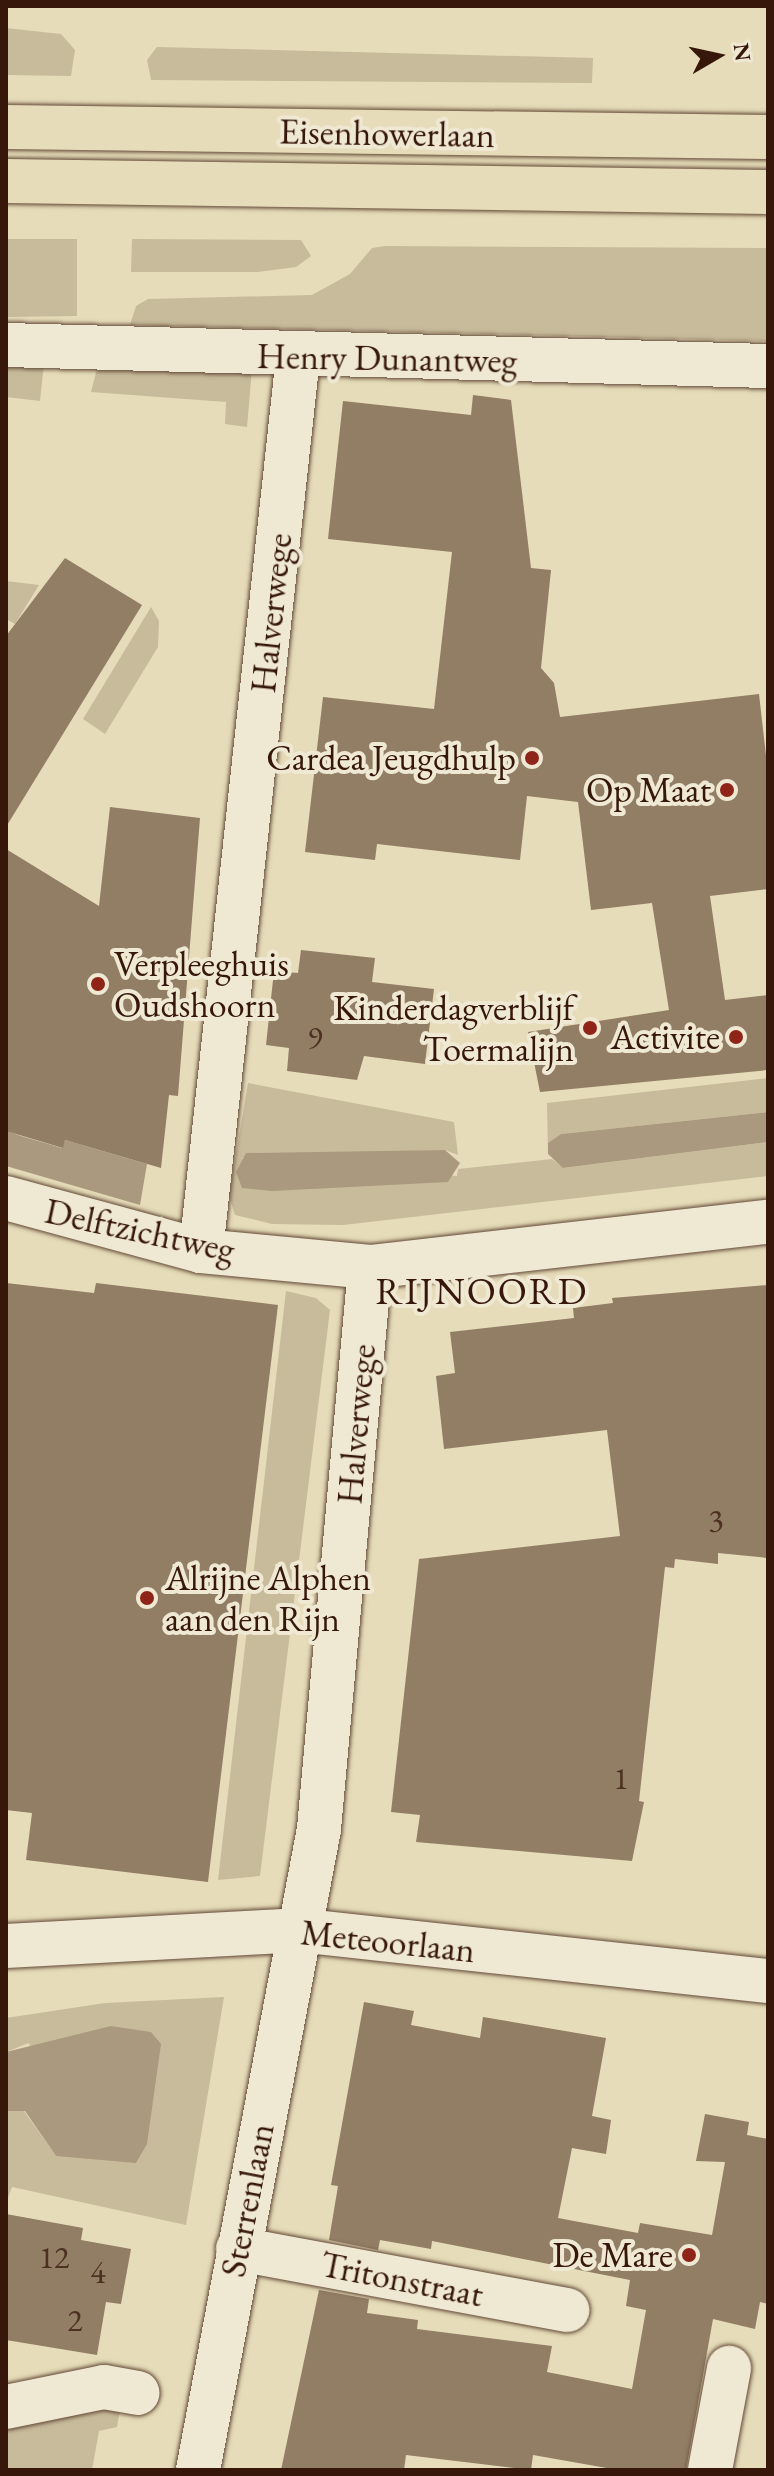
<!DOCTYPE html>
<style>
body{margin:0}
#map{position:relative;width:774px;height:2476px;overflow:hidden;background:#e6dcb9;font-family:"EB Garamond",serif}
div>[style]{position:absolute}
.green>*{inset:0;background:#c8bb9b}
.water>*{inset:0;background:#aa997e}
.building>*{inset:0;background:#927d65}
.roads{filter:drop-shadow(0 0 2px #624836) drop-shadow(0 0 2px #624836)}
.street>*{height:44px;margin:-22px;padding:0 22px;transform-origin:22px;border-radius:22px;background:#efe8d2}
.primary>*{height:44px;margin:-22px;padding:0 22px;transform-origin:22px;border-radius:22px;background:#e6dcb9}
.dots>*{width:22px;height:22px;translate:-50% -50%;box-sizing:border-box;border:4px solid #efe8d2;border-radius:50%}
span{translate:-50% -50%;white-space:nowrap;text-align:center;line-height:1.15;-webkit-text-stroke:8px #efe8d2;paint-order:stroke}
.number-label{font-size:32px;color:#4d3021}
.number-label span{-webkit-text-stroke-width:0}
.street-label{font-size:36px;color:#36170a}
.poi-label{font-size:36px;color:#36170a}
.right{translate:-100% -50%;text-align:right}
.left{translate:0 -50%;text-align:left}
.neighbourhood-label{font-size:38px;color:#36170a;letter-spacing:2px}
.frame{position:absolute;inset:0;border:8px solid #36170a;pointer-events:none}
.north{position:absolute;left:678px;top:16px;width:80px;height:80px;-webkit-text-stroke:6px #efe8d2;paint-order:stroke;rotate:81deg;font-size:22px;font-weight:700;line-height:32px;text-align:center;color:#36170a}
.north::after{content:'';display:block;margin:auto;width:28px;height:36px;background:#36170a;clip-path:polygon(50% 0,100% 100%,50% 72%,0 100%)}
</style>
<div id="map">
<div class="green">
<div style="clip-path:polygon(6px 28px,61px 34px,75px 50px,71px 76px,6px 75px)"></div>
<div style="clip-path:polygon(157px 47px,593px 58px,592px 83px,151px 80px,147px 60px)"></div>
<div style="clip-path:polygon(6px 239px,77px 239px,77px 316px,6px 317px)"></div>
<div style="clip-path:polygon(132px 239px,301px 240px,311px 256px,296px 267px,258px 272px,131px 272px)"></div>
<div style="clip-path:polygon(385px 246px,768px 248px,768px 341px,130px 325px,136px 306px,148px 299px,312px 295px,350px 274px,372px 248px)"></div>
<div style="clip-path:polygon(6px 362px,44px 363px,40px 401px,6px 397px)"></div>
<div style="clip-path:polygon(98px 365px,252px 369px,247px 427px,225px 424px,226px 402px,91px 392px)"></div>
<div style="clip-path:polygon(6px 581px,39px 585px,15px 624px,6px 619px)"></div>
<div style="clip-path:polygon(151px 607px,159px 621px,158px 647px,105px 734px,83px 719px)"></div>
<div style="clip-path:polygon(768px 1078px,768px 1112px,561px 1134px,549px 1143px,548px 1154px,547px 1103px)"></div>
<div style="clip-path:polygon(248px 1083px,454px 1122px,458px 1155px,445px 1150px,239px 1158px,457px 1176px,458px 1169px,552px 1159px,564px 1168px,768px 1142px,768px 1176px,343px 1225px,272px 1224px,235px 1215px,229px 1196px)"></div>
<div style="clip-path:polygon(286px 1291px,316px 1298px,330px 1310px,260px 1876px,218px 1880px)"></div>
<div style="clip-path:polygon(224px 1997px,186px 2225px,12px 2187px,6px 2203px,6px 2111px,24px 2111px,56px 2156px,29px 2043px,6px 2052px,6px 2018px,105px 2003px)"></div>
<div style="clip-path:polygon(122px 2399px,117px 2427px,99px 2431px,92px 2470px,6px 2470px,6px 2414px)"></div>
</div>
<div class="water">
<div style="clip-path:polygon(768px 1112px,768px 1142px,563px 1168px,548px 1154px,548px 1143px,561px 1134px)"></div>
<div style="clip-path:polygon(6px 1122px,12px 1124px,10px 1132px,21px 1136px,62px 1148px,65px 1140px,147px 1164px,140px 1205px,6px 1166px)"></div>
<div style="clip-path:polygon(445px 1150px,460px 1163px,448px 1182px,272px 1191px,242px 1188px,236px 1172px,246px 1153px)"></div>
<div style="clip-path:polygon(111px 2026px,151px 2032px,161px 2044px,147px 2144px,136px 2163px,56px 2156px,25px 2111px,6px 2111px,6px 2052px)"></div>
</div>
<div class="building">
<div style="clip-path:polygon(473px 395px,511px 400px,531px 568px,551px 570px,541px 668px,554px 683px,560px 717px,759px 694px,768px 773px,768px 889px,710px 896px,725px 1000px,768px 995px,768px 1070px,540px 1092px,528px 1032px,669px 1010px,652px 903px,591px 910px,578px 802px,527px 796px,520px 860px,377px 844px,375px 860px,305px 852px,323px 697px,434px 709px,452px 552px,328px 539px,343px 401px,471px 415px)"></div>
<div style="clip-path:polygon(65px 558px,142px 605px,6px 827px,6px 636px)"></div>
<div style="clip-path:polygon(110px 807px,200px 818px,178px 1096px,169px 1095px,161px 1168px,65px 1140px,63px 1148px,6px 1131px,6px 849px,99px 906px)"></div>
<div style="clip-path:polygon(301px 950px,375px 958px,372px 982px,434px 989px,425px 1064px,364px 1056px,357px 1080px,287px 1071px,289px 1048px,266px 1045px,274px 971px,298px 973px)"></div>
<div style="clip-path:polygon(6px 1283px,94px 1293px,96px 1283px,278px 1305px,208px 1882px,26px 1860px,32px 1813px,6px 1810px)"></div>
<div style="clip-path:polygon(768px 1285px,768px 1558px,718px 1553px,718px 1564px,675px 1559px,674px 1568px,665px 1567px,639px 1801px,644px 1802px,632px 1861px,416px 1842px,420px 1815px,391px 1812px,419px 1559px,620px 1536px,607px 1430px,444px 1449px,436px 1376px,455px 1373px,450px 1332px,574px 1318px,573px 1308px,613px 1303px,612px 1298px)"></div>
<div style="clip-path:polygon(364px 2002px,414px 2011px,411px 2025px,480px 2038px,483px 2017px,606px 2038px,592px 2116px,611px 2120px,606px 2154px,572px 2148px,558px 2218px,638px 2233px,640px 2223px,712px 2235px,725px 2162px,696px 2161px,705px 2114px,749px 2122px,747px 2135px,768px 2139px,768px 2304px,760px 2302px,755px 2329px,713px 2319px,686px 2470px,618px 2470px,533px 2455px,531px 2470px,406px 2455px,404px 2470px,281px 2470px,319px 2290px,369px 2299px,367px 2313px,418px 2320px,417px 2329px,552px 2346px,547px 2372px,632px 2389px,646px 2310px,626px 2306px,630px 2280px,432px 2241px,431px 2249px,380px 2240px,378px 2250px,329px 2240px,338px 2186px,331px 2185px)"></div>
<div style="clip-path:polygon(6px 2214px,83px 2228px,81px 2240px,131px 2249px,121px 2304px,106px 2302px,97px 2355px,6px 2340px)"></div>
</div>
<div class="roads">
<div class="street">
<div style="left:6px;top:345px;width:762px;rotate:1.58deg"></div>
<div style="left:6px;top:1198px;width:202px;rotate:15.2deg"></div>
<div style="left:201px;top:1251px;width:170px;rotate:5.4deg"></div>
<div style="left:201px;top:1251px;width:899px;rotate:-83.81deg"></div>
<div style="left:6px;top:1946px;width:291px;rotate:-3.1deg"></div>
<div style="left:297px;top:1930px;width:474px;rotate:6.2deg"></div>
<div style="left:238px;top:2249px;width:335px;rotate:10.5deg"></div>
<div style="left:6px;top:2407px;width:100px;rotate:-11.5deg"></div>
<div style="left:104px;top:2387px;width:34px;rotate:10deg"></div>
<div style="left:198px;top:2470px;width:652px;rotate:-79.31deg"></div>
<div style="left:319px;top:1829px;width:564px;rotate:-84.81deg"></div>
<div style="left:370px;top:1267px;width:401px;rotate:-6.5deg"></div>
<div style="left:710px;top:2470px;width:104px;rotate:-79.4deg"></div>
</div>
<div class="primary">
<div style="left:6px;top:127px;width:762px;rotate:0.75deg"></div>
<div style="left:6px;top:181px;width:762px;rotate:0.83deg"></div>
</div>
</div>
<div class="dots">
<div style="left:532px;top:758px;background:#8f2418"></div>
<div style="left:727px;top:790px;background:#8f2418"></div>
<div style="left:98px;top:984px;background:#8f2418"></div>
<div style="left:590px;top:1028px;background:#8f2418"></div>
<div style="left:736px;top:1037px;background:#8f2418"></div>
<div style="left:147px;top:1598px;background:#8f2418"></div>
<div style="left:689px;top:2255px;background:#8f2418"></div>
</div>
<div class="number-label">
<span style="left:315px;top:1037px">9</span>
<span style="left:716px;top:1520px">3</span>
<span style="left:621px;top:1778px">1</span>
<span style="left:54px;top:2257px">12</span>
<span style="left:98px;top:2272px">4</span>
<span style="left:75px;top:2320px">2</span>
</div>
<div class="street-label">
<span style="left:387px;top:133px;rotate:1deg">Eisenhowerlaan</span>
<span style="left:387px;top:358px;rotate:1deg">Henry Dunantweg</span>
<span style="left:271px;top:613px;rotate:-84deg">Halverwege</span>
<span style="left:140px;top:1230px;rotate:12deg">Delftzichtweg</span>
<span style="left:356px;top:1424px;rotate:-85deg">Halverwege</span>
<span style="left:388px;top:1941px;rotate:6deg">Meteoorlaan</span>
<span style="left:247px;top:2200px;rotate:-79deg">Sterrenlaan</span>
<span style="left:402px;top:2279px;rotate:11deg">Tritonstraat</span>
</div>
<div class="poi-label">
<span class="right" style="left:516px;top:758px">Cardea Jeugdhulp</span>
<span class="right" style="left:711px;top:790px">Op Maat</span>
<span class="left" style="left:114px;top:984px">Verpleeghuis<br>Oudshoorn</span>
<span class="right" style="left:574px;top:1028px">Kinderdagverblijf<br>Toermalijn</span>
<span class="right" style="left:720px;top:1037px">Activite</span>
<span class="left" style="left:165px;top:1598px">Alrijne Alphen<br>aan den Rijn</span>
<span class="right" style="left:673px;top:2255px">De Mare</span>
</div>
<div class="neighbourhood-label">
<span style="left:482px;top:1291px">RIJNOORD</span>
</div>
<div class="frame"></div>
<div class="north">N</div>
</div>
